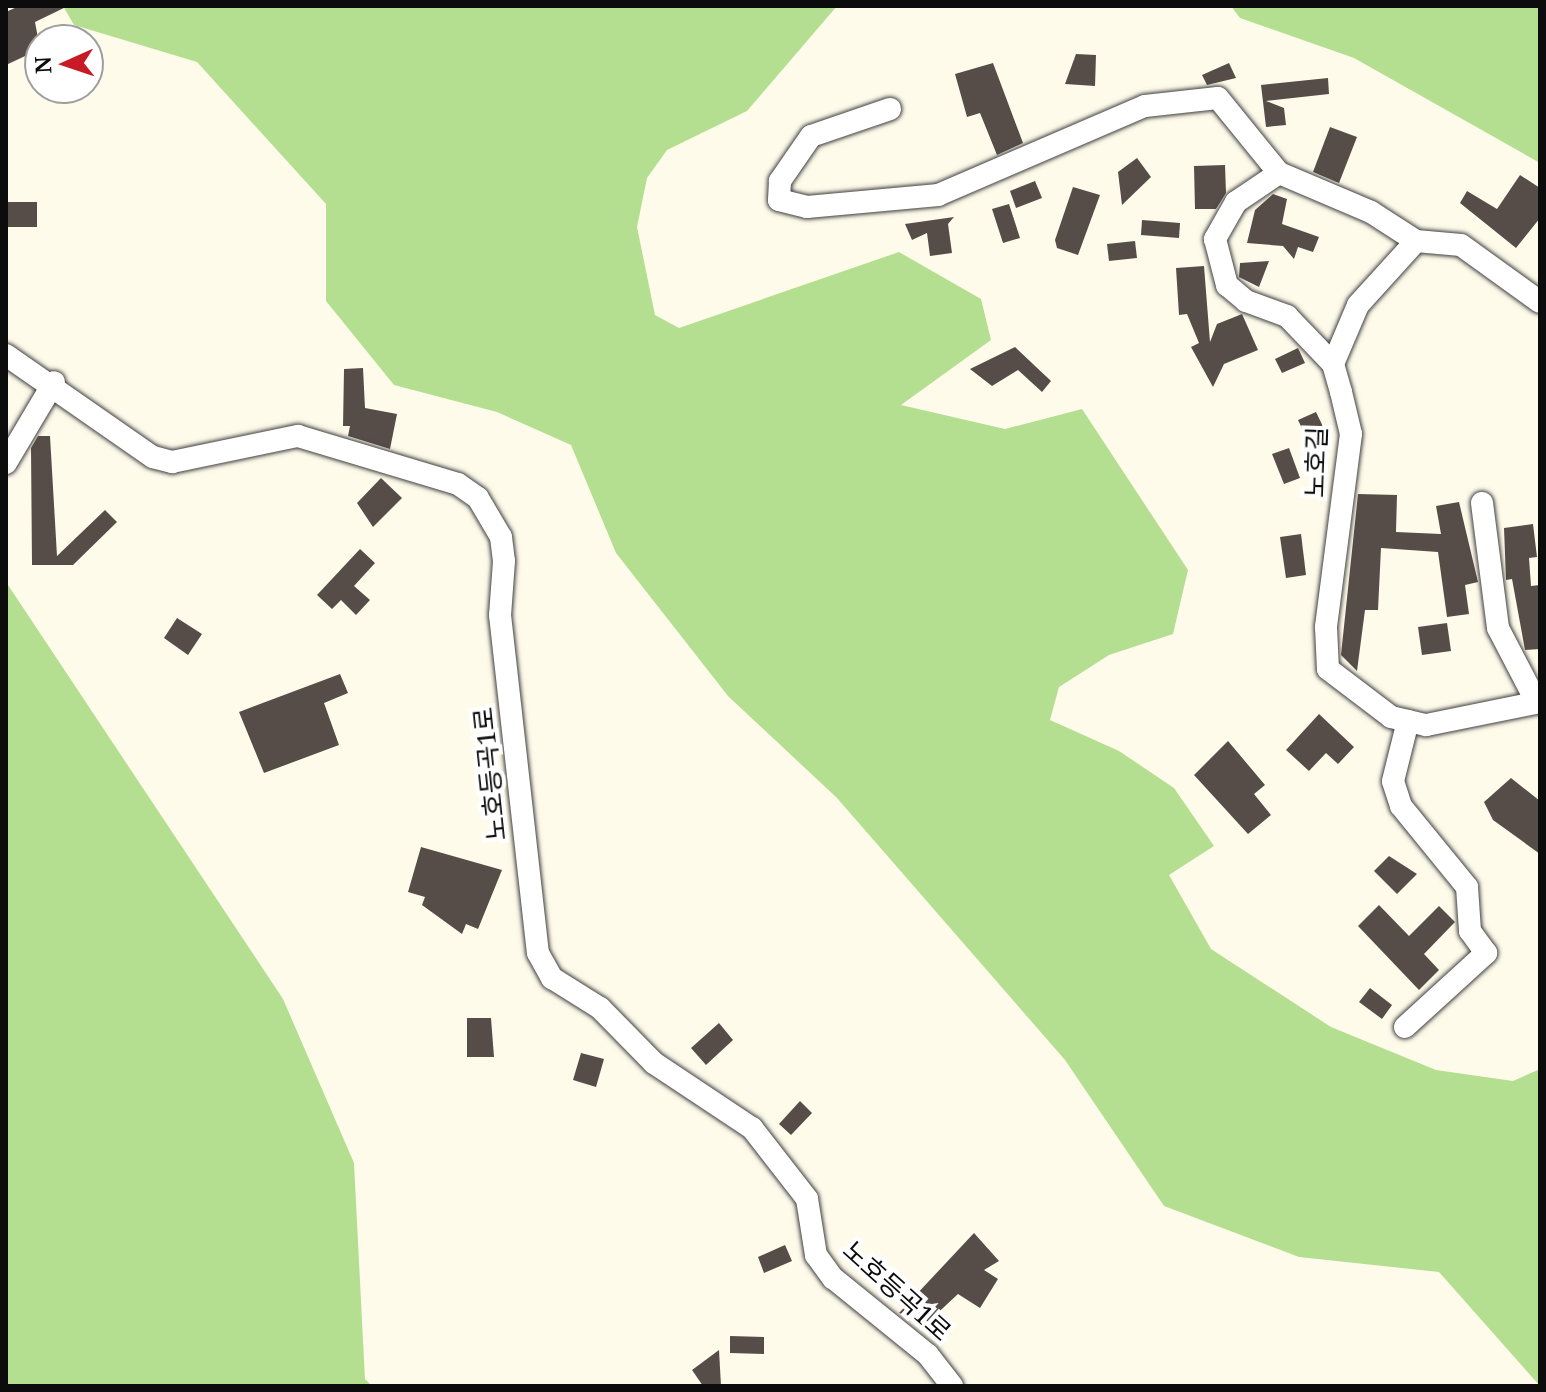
<!DOCTYPE html>
<meta charset="utf-8">
<style>
body{margin:0}
#map{position:relative;width:1546px;height:1392px;overflow:hidden;background:#fffbeb;font-family:"Noto Serif","Noto Sans KR",serif}
div>[style]{position:absolute}
.forest>*{inset:0;background:#b5df90}
.building>*{inset:0;background:#564d48}
.roads{filter:drop-shadow(0 0 2px #3f3f3f) drop-shadow(0 0 2px #3f3f3f)}
.minor>*{height:22px;margin:-11px;padding:0 11px;transform-origin:11px;border-radius:11px;background:#fff}
span{translate:-50% -50%;white-space:nowrap;text-align:center;line-height:1.15;-webkit-text-stroke:8px #fff;paint-order:stroke}
.street-label{font-size:26px;color:#0c0c0c}
.frame{position:absolute;inset:0;border:8px solid #0c0c0c;pointer-events:none}
.north{position:absolute;left:24px;top:24px;width:80px;height:80px;box-sizing:border-box;background:#fff;border:2px solid #9e9e9e;border-radius:50%;rotate:267deg;font-size:22px;font-weight:700;line-height:32px;text-align:center;color:#0c0c0c}
.north::after{content:'';display:block;margin:auto;width:28px;height:36px;background:#c71926;clip-path:polygon(50% 0,100% 100%,50% 72%,0 100%)}
</style>
<div id="map">
<div class="forest">
<div style="clip-path:polygon(63px 6px,837px 6px,747px 111px,667px 150px,647px 178px,637px 227px,655px 315px,679px 328px,899px 252px,981px 299px,991px 340px,901px 405px,1005px 429px,1082px 409px,1188px 570px,1173px 634px,1109px 655px,1059px 687px,1050px 720px,1119px 751px,1174px 788px,1214px 846px,1169px 875px,1211px 949px,1331px 1027px,1436px 1070px,1513px 1081px,1540px 1069px,1540px 1386px,1439px 1272px,1299px 1257px,1164px 1206px,1065px 1060px,837px 798px,728px 696px,616px 553px,571px 445px,497px 412px,394px 385px,326px 301px,326px 204px,197px 62px,74px 25px)"></div>
<div style="clip-path:polygon(1231px 6px,1540px 6px,1540px 163px,1354px 58px,1240px 18px)"></div>
<div style="clip-path:polygon(6px 582px,283px 999px,354px 1163px,365px 1379px,372px 1386px,6px 1386px)"></div>
</div>
<div class="building">
<div style="clip-path:polygon(19px 6px,68px 6px,35px 22px,40px 49px,6px 65px,6px 12px)"></div>
<div style="clip-path:polygon(1076px 54px,1096px 55px,1095px 86px,1065px 84px)"></div>
<div style="clip-path:polygon(993px 63px,1023px 143px,997px 155px,980px 113px,967px 117px,955px 74px)"></div>
<div style="clip-path:polygon(1229px 63px,1236px 78px,1207px 85px,1202px 75px)"></div>
<div style="clip-path:polygon(1328px 78px,1329px 94px,1266px 101px,1284px 108px,1286px 125px,1266px 127px,1261px 85px)"></div>
<div style="clip-path:polygon(1330px 127px,1357px 137px,1339px 183px,1313px 172px)"></div>
<div style="clip-path:polygon(1137px 158px,1151px 177px,1122px 205px,1118px 172px)"></div>
<div style="clip-path:polygon(1225px 165px,1226px 193px,1216px 209px,1195px 209px,1194px 166px)"></div>
<div style="clip-path:polygon(1520px 175px,1540px 188px,1540px 218px,1516px 248px,1460px 203px,1467px 191px,1497px 209px)"></div>
<div style="clip-path:polygon(1035px 181px,1042px 198px,1016px 208px,1010px 191px)"></div>
<div style="clip-path:polygon(1073px 187px,1100px 195px,1078px 255px,1057px 248px,1055px 240px)"></div>
<div style="clip-path:polygon(1273px 194px,1287px 199px,1282px 224px,1319px 237px,1313px 252px,1298px 247px,1294px 259px,1283px 246px,1247px 243px,1255px 210px)"></div>
<div style="clip-path:polygon(6px 202px,37px 202px,37px 227px,6px 227px)"></div>
<div style="clip-path:polygon(1009px 204px,1020px 238px,1003px 243px,992px 209px)"></div>
<div style="clip-path:polygon(954px 217px,948px 224px,952px 253px,930px 256px,927px 233px,912px 240px,905px 224px)"></div>
<div style="clip-path:polygon(1142px 220px,1180px 223px,1179px 238px,1141px 235px)"></div>
<div style="clip-path:polygon(1135px 241px,1137px 258px,1109px 261px,1107px 244px)"></div>
<div style="clip-path:polygon(1269px 261px,1259px 287px,1239px 277px,1240px 263px)"></div>
<div style="clip-path:polygon(1204px 266px,1210px 342px,1217px 324px,1242px 314px,1258px 350px,1224px 364px,1213px 387px,1191px 347px,1199px 343px,1187px 314px,1179px 315px,1176px 268px)"></div>
<div style="clip-path:polygon(1015px 347px,1051px 381px,1042px 392px,1018px 370px,992px 386px,970px 369px)"></div>
<div style="clip-path:polygon(1298px 348px,1305px 363px,1282px 373px,1275px 359px)"></div>
<div style="clip-path:polygon(363px 368px,365px 408px,397px 414px,390px 449px,348px 436px,350px 426px,343px 426px,344px 369px)"></div>
<div style="clip-path:polygon(1316px 412px,1327px 435px,1309px 443px,1298px 420px)"></div>
<div style="clip-path:polygon(38px 436px,50px 436px,57px 556px,105px 510px,117px 522px,73px 565px,32px 565px,31px 448px)"></div>
<div style="clip-path:polygon(1289px 448px,1300px 478px,1284px 484px,1272px 454px)"></div>
<div style="clip-path:polygon(381px 478px,402px 498px,373px 527px,357px 503px)"></div>
<div style="clip-path:polygon(1358px 494px,1397px 495px,1396px 532px,1441px 534px,1436px 506px,1459px 502px,1478px 582px,1465px 585px,1469px 614px,1447px 617px,1438px 552px,1381px 548px,1378px 610px,1365px 610px,1357px 671px,1341px 655px)"></div>
<div style="clip-path:polygon(1533px 524px,1537px 557px,1529px 558px,1531px 586px,1540px 585px,1540px 649px,1525px 650px,1512px 579px,1506px 580px,1504px 528px)"></div>
<div style="clip-path:polygon(1301px 534px,1306px 575px,1286px 578px,1280px 537px)"></div>
<div style="clip-path:polygon(360px 549px,375px 563px,354px 586px,370px 600px,356px 615px,341px 600px,332px 609px,317px 595px)"></div>
<div style="clip-path:polygon(177px 618px,202px 634px,188px 655px,164px 638px)"></div>
<div style="clip-path:polygon(1447px 623px,1451px 651px,1422px 655px,1418px 627px)"></div>
<div style="clip-path:polygon(340px 674px,348px 693px,324px 703px,339px 745px,264px 773px,239px 712px)"></div>
<div style="clip-path:polygon(1319px 714px,1354px 747px,1338px 764px,1326px 753px,1309px 771px,1286px 750px)"></div>
<div style="clip-path:polygon(1228px 741px,1265px 785px,1254px 794px,1271px 815px,1248px 834px,1194px 775px)"></div>
<div style="clip-path:polygon(1511px 778px,1540px 801px,1540px 854px,1493px 820px,1484px 802px)"></div>
<div style="clip-path:polygon(421px 847px,502px 870px,478px 929px,466px 924px,462px 934px,422px 905px,425px 897px,408px 892px)"></div>
<div style="clip-path:polygon(1389px 856px,1417px 874px,1397px 894px,1374px 871px)"></div>
<div style="clip-path:polygon(1379px 905px,1409px 936px,1439px 906px,1455px 922px,1424px 954px,1439px 970px,1419px 990px,1358px 926px)"></div>
<div style="clip-path:polygon(1370px 988px,1392px 1005px,1382px 1019px,1359px 1002px)"></div>
<div style="clip-path:polygon(467px 1018px,491px 1018px,494px 1057px,467px 1057px)"></div>
<div style="clip-path:polygon(719px 1023px,733px 1040px,706px 1065px,691px 1048px)"></div>
<div style="clip-path:polygon(581px 1053px,604px 1059px,596px 1087px,573px 1080px)"></div>
<div style="clip-path:polygon(800px 1101px,812px 1113px,791px 1135px,779px 1124px)"></div>
<div style="clip-path:polygon(974px 1233px,999px 1261px,984px 1270px,998px 1279px,980px 1308px,958px 1294px,928px 1322px,899px 1313px)"></div>
<div style="clip-path:polygon(785px 1245px,792px 1261px,764px 1273px,758px 1257px)"></div>
<div style="clip-path:polygon(730px 1336px,764px 1337px,764px 1354px,730px 1353px)"></div>
<div style="clip-path:polygon(719px 1350px,721px 1386px,703px 1386px,692px 1370px)"></div>
</div>
<div class="roads">
<div class="minor">
<div style="left:890px;top:109px;width:83px;rotate:161.1deg"></div>
<div style="left:811px;top:136px;width:55px;rotate:124.6deg"></div>
<div style="left:780px;top:181px;width:19px;rotate:93deg"></div>
<div style="left:779px;top:200px;width:29px;rotate:14deg"></div>
<div style="left:807px;top:207px;width:132px;rotate:-5.2deg"></div>
<div style="left:938px;top:195px;width:225px;rotate:-23.3deg"></div>
<div style="left:1145px;top:106px;width:73px;rotate:-6.3deg"></div>
<div style="left:1218px;top:98px;width:97px;rotate:50.9deg"></div>
<div style="left:1416px;top:241px;width:54px;rotate:-147.2deg"></div>
<div style="left:1371px;top:212px;width:100px;rotate:-157deg"></div>
<div style="left:1279px;top:173px;width:52px;rotate:146deg"></div>
<div style="left:1236px;top:202px;width:43px;rotate:119.6deg"></div>
<div style="left:1215px;top:239px;width:48px;rotate:75.4deg"></div>
<div style="left:1227px;top:285px;width:25px;rotate:40deg"></div>
<div style="left:1246px;top:301px;width:44px;rotate:20.1deg"></div>
<div style="left:1287px;top:316px;width:66px;rotate:46.2deg"></div>
<div style="left:1333px;top:364px;width:29px;rotate:74deg"></div>
<div style="left:1341px;top:392px;width:43px;rotate:76.6deg"></div>
<div style="left:1351px;top:434px;width:195px;rotate:97.4deg"></div>
<div style="left:1326px;top:627px;width:42px;rotate:87.3deg"></div>
<div style="left:1328px;top:669px;width:79px;rotate:37.3deg"></div>
<div style="left:1391px;top:717px;width:36px;rotate:13deg"></div>
<div style="left:1426px;top:725px;width:116px;rotate:-11.4deg"></div>
<div style="left:1416px;top:241px;width:45px;rotate:5.1deg"></div>
<div style="left:1461px;top:245px;width:97px;rotate:35.8deg"></div>
<div style="left:6px;top:355px;width:179px;rotate:34.8deg"></div>
<div style="left:153px;top:457px;width:20px;rotate:15deg"></div>
<div style="left:172px;top:462px;width:129px;rotate:-11.7deg"></div>
<div style="left:298px;top:436px;width:167px;rotate:16.7deg"></div>
<div style="left:458px;top:484px;width:24px;rotate:35deg"></div>
<div style="left:478px;top:498px;width:45px;rotate:59.5deg"></div>
<div style="left:501px;top:537px;width:24px;rotate:83deg"></div>
<div style="left:504px;top:561px;width:54px;rotate:94.2deg"></div>
<div style="left:500px;top:615px;width:340px;rotate:83.6deg"></div>
<div style="left:538px;top:953px;width:29px;rotate:61deg"></div>
<div style="left:552px;top:978px;width:57px;rotate:32deg"></div>
<div style="left:600px;top:1008px;width:77px;rotate:45.5deg"></div>
<div style="left:654px;top:1063px;width:118px;rotate:33.6deg"></div>
<div style="left:752px;top:1128px;width:90px;rotate:52.2deg"></div>
<div style="left:807px;top:1199px;width:57px;rotate:80.9deg"></div>
<div style="left:816px;top:1255px;width:29px;rotate:54deg"></div>
<div style="left:833px;top:1278px;width:122px;rotate:39deg"></div>
<div style="left:928px;top:1355px;width:39px;rotate:52deg"></div>
<div style="left:1333px;top:364px;width:64px;rotate:-67deg"></div>
<div style="left:1358px;top:305px;width:86px;rotate:-47.8deg"></div>
<div style="left:6px;top:463px;width:94px;rotate:-59.3deg"></div>
<div style="left:1482px;top:503px;width:126px;rotate:82.7deg"></div>
<div style="left:1498px;top:628px;width:80px;rotate:62.5deg"></div>
<div style="left:1405px;top:1027px;width:110px;rotate:-42.4deg"></div>
<div style="left:1486px;top:953px;width:27px;rotate:-126deg"></div>
<div style="left:1470px;top:931px;width:44px;rotate:-93.9deg"></div>
<div style="left:1467px;top:887px;width:104px;rotate:-129.2deg"></div>
<div style="left:1401px;top:806px;width:26px;rotate:-108deg"></div>
<div style="left:1393px;top:781px;width:62px;rotate:-76deg"></div>
</div>
</div>
<div class="street-label">
<span style="left:1316px;top:462px;rotate:-88deg">노호길</span>
<span style="left:490px;top:774px;rotate:-96deg">노호등곡1로</span>
<span style="left:897px;top:1291px;rotate:42deg">노호등곡1로</span>
</div>
<div class="frame"></div>
<div class="north">N</div>
</div>
